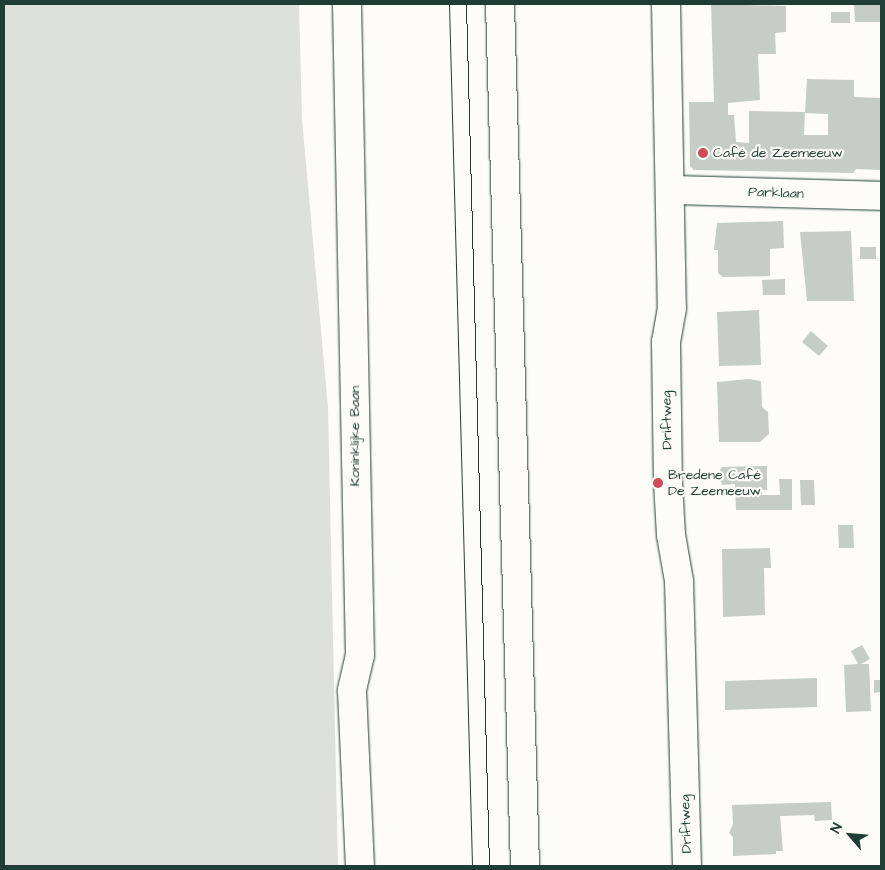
<!DOCTYPE html>
<meta charset="utf-8">
<style>
body{margin:0}
#map{position:relative;width:885px;height:870px;overflow:hidden;background:#fdfcf7;font-family:"Architects Daughter",sans-serif}
div>[style]{position:absolute}
.green>*{inset:0;background:#dde0db}
.building>*{inset:0;background:#c6cdc7}
.roads{filter:drop-shadow(0 0 1px #1f3d34) drop-shadow(0 0 1px #1f3d34)}
.secondary>*{height:28px;margin:-14px;padding:0 14px;transform-origin:14px;border-radius:14px;background:#fdfcf7}
.primary>*{height:28px;margin:-14px;padding:0 14px;transform-origin:14px;border-radius:14px;background:#fdfcf7}
.tram>*{height:1px;margin:-0.5px;padding:0 0.5px;transform-origin:0.5px;border-radius:0.5px;background:#1f3d34}
.dots>*{width:14px;height:14px;translate:-50% -50%;box-sizing:border-box;border:2px solid #fdfcf7;border-radius:50%}
span{translate:-50% -50%;white-space:nowrap;text-align:center;line-height:1.15;-webkit-text-stroke:4.5px #fdfcf7;paint-order:stroke}
.poi-label{font-size:14px;color:#1f3d34}
.left{translate:0 -50%;text-align:left}
.street-label{font-size:14px;color:#1f3d34}
.frame{position:absolute;inset:0;border:5px solid #1f3d34;pointer-events:none}
.north{position:absolute;left:825px;top:810px;width:50px;height:50px;-webkit-text-stroke:4px #fdfcf7;paint-order:stroke;rotate:297deg;font-size:14px;font-weight:700;line-height:20px;text-align:center;color:#1f3d34}
.north::after{content:'';display:block;margin:auto;width:18px;height:22px;background:#1f3d34;clip-path:polygon(50% 0,100% 100%,50% 72%,0 100%)}
</style>
<div id="map">
<div class="green">
<div style="clip-path:polygon(4px 4px,299px 4px,302px 119px,328px 408px,338px 866px,4px 866px)"></div>
</div>
<div class="building">
<div style="clip-path:polygon(711px 4px,786px 6px,786px 32px,775px 33px,776px 54px,758px 54px,760px 100px,728px 103px,728px 115px,734px 115px,736px 142px,749px 143px,749px 111px,805px 112px,804px 135px,828px 135px,828px 114px,805px 113px,807px 79px,854px 80px,854px 97px,881px 98px,881px 170px,856px 169px,853px 173px,694px 170px,690px 166px,689px 102px,714px 102px)"></div>
<div style="clip-path:polygon(854px 4px,881px 4px,881px 22px,855px 22px)"></div>
<div style="clip-path:polygon(831px 12px,850px 12px,850px 23px,831px 23px)"></div>
<div style="clip-path:polygon(783px 221px,784px 248px,770px 249px,770px 276px,723px 277px,718px 273px,718px 250px,714px 250px,717px 223px)"></div>
<div style="clip-path:polygon(851px 231px,854px 301px,807px 301px,800px 232px)"></div>
<div style="clip-path:polygon(860px 247px,876px 247px,876px 259px,860px 259px)"></div>
<div style="clip-path:polygon(785px 279px,785px 295px,763px 295px,762px 280px)"></div>
<div style="clip-path:polygon(759px 310px,761px 365px,719px 366px,717px 312px)"></div>
<div style="clip-path:polygon(811px 331px,828px 346px,819px 356px,802px 342px)"></div>
<div style="clip-path:polygon(749px 379px,761px 381px,762px 407px,768px 412px,769px 434px,760px 442px,719px 442px,717px 382px)"></div>
<div style="clip-path:polygon(767px 466px,767px 490px,762px 490px,762px 495px,780px 495px,779px 479px,792px 479px,792px 510px,736px 510px,735px 484px,722px 485px,719px 472px,722px 467px)"></div>
<div style="clip-path:polygon(800px 480px,814px 480px,815px 505px,801px 505px)"></div>
<div style="clip-path:polygon(838px 525px,853px 525px,854px 548px,839px 548px)"></div>
<div style="clip-path:polygon(770px 548px,771px 568px,764px 568px,765px 615px,723px 617px,722px 549px)"></div>
<div style="clip-path:polygon(862px 645px,870px 659px,861px 664px,869px 664px,871px 711px,846px 712px,844px 665px,858px 664px,851px 651px)"></div>
<div style="clip-path:polygon(817px 678px,817px 707px,725px 710px,725px 681px)"></div>
<div style="clip-path:polygon(874px 680px,881px 680px,881px 692px,874px 693px)"></div>
<div style="clip-path:polygon(831px 802px,832px 820px,815px 821px,814px 815px,780px 816px,783px 851px,776px 851px,776px 854px,733px 856px,733px 837px,729px 833px,733px 824px,732px 805px)"></div>
</div>
<div class="roads">
<div class="secondary">
<div style="left:666px;top:4px;width:304px;rotate:88.9deg"></div>
<div style="left:672px;top:308px;width:35px;rotate:100deg"></div>
<div style="left:666px;top:342px;width:140px;rotate:89.2deg"></div>
<div style="left:668px;top:482px;width:53px;rotate:86.8deg"></div>
<div style="left:671px;top:535px;width:47px;rotate:80.1deg"></div>
<div style="left:679px;top:581px;width:285px;rotate:88.4deg"></div>
<div style="left:671px;top:190px;width:210px;rotate:1.6deg"></div>
</div>
<div class="primary">
<div style="left:347px;top:4px;width:651px;rotate:88.86deg"></div>
<div style="left:360px;top:655px;width:37px;rotate:103deg"></div>
<div style="left:352px;top:691px;width:175px;rotate:87.4deg"></div>
<div style="left:500px;top:4px;width:862px;rotate:88.34deg"></div>
</div>
</div>
<div class="tram">
<div style="left:449px;top:4px;width:862px;rotate:88.47deg"></div>
<div style="left:466px;top:4px;width:862px;rotate:88.47deg"></div>
</div>
<div class="dots">
<div style="left:703px;top:153px;background:#d1495b"></div>
<div style="left:658px;top:483px;background:#d1495b"></div>
</div>
<div class="poi-label">
<span class="left" style="left:713px;top:153px">Café de Zeemeeuw</span>
<span class="left" style="left:668px;top:483px">Bredene Café<br>De Zeemeeuw</span>
</div>
<div class="street-label">
<span style="left:776px;top:193px;rotate:2deg">Parklaan</span>
<span style="left:667px;top:420px;rotate:-91deg">Driftweg</span>
<span style="left:355px;top:436px;rotate:-90deg">Koninklijke Baan</span>
<span style="left:686px;top:824px;rotate:-92deg">Driftweg</span>
</div>
<div class="frame"></div>
<div class="north">N</div>
</div>
